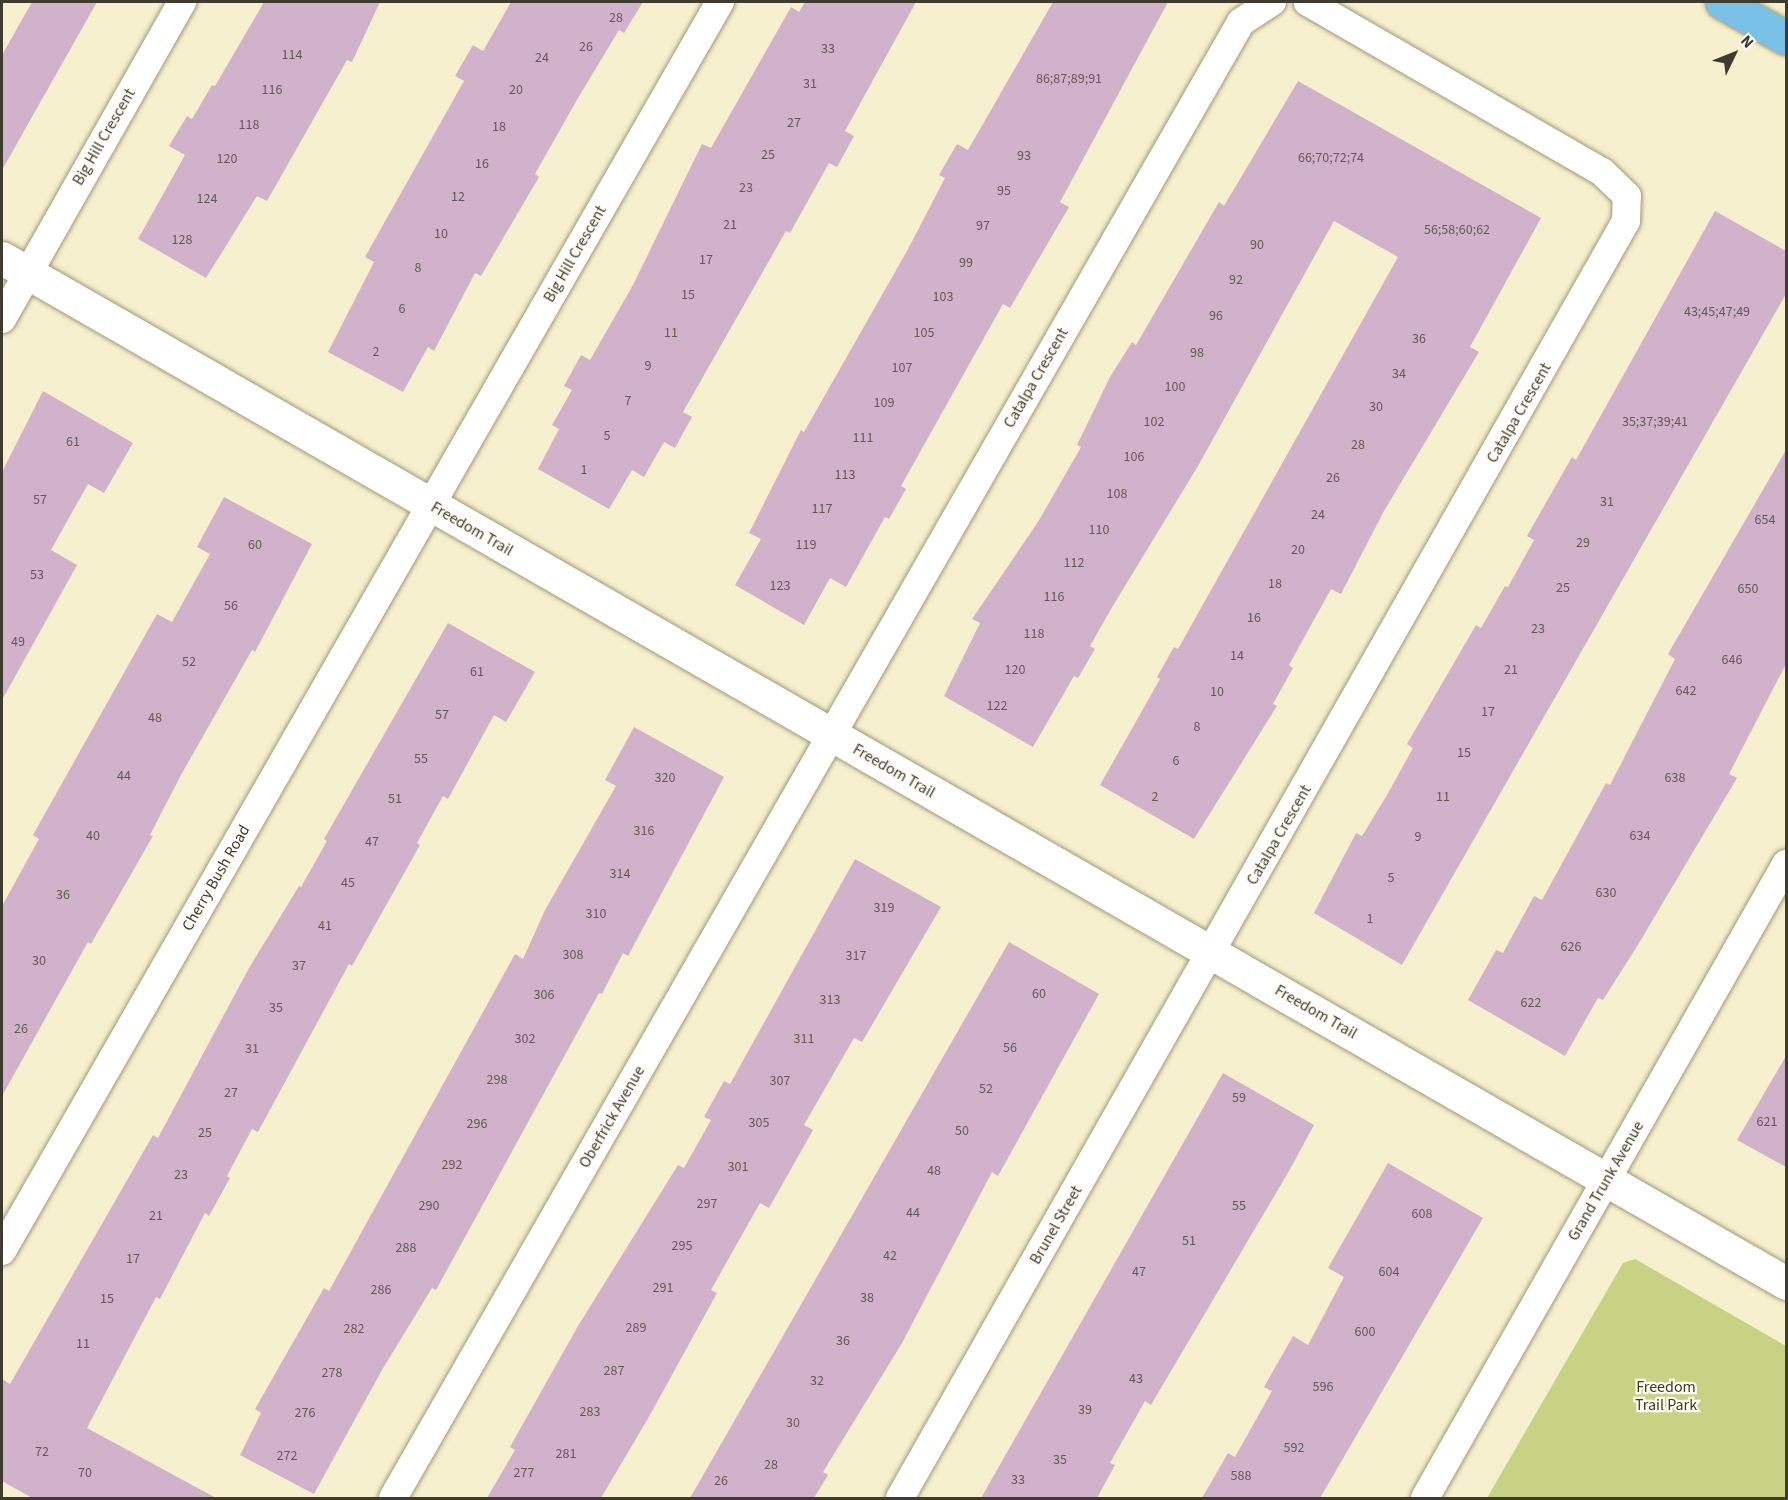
<!DOCTYPE html>
<style>
body{margin:0}
#map{position:relative;width:1788px;height:1500px;overflow:hidden;background:#f7f0ce;font-family:"Source Sans 3",sans-serif}
div>[style]{position:absolute}
.green>*{inset:0;background:#c7d284}
.building>*{inset:0;background:#d0b3ca}
.roads{filter:drop-shadow(0 0 2px #9e9878) drop-shadow(0 0 2px #9e9878)}
.minor>*{height:28px;margin:-14px;padding:0 14px;transform-origin:14px;border-radius:14px;background:#fff}
.tertiary>*{height:33px;margin:-16.5px;padding:0 16.5px;transform-origin:16.5px;border-radius:16.5px;background:#fff}
.primary>*{height:33px;margin:-16.5px;padding:0 16.5px;transform-origin:16.5px;border-radius:16.5px;background:#7ac1e8}
span{translate:-50% -50%;white-space:nowrap;text-align:center;line-height:1.15;-webkit-text-stroke:4.5px #fefdf6;paint-order:stroke}
.number-label{font-size:14px;color:#635a56}
.number-label span{-webkit-text-stroke-width:0}
.street-label{font-size:16px;color:#3f3c2f}
.park-label{font-size:16px;color:#3a3f18}
.frame{position:absolute;inset:0;border:3px solid #3f3c2f;pointer-events:none}
.north{position:absolute;left:1704px;top:24px;width:60px;height:60px;-webkit-text-stroke:4px #fefdf6;paint-order:stroke;rotate:47deg;font-size:16px;font-weight:700;line-height:24px;text-align:center;color:#3f3c2f}
.north::after{content:'';display:block;margin:auto;width:21px;height:27px;background:#3f3c2f;clip-path:polygon(50% 0,100% 100%,50% 72%,0 100%)}
</style>
<div id="map">
<div class="green">
<div style="clip-path:polygon(1635px 1259px,1786px 1346px,1786px 1498px,1487px 1498px,1623px 1263px)"></div>
</div>
<div class="building">
<div style="clip-path:polygon(32px 2px,97px 2px,2px 170px,2px 55px)"></div>
<div style="clip-path:polygon(264px 2px,380px 2px,352px 62px,347px 60px,267px 201px,257px 196px,206px 278px,138px 239px,185px 155px,169px 146px,187px 116px,192px 119px,212px 85px,215px 86px)"></div>
<div style="clip-path:polygon(511px 2px,643px 2px,624px 33px,619px 30px,578px 98px,535px 174px,539px 177px,481px 276px,475px 273px,434px 351px,428px 347px,403px 392px,328px 352px,374px 262px,365px 257px,464px 81px,455px 76px,473px 45px,483px 51px)"></div>
<div style="clip-path:polygon(805px 2px,916px 2px,845px 131px,854px 136px,837px 167px,829px 163px,790px 233px,786px 231px,683px 412px,692px 417px,675px 448px,664px 442px,644px 477px,632px 470px,609px 509px,538px 469px,559px 429px,552px 425px,572px 390px,564px 386px,581px 355px,590px 360px,633px 285px,702px 144px,711px 148px,791px 7px,799px 12px)"></div>
<div style="clip-path:polygon(1053px 2px,1168px 2px,1060px 202px,1069px 207px,1010px 308px,1003px 304px,901px 486px,906px 489px,889px 519px,885px 517px,846px 587px,830px 578px,804px 625px,735px 585px,761px 539px,749px 533px,801px 430px,804px 432px,907px 251px,945px 178px,939px 175px,957px 144px,968px 150px)"></div>
<div style="clip-path:polygon(1298px 81px,1541px 218px,1470px 347px,1479px 352px,1384px 511px,1341px 594px,1331px 589px,1289px 665px,1293px 668px,1273px 704px,1277px 706px,1194px 839px,1100px 785px,1160px 679px,1157px 677px,1174px 647px,1178px 649px,1398px 257px,1334px 221px,1198px 466px,1111px 609px,1090px 646px,1095px 649px,1078px 678px,1074px 676px,1033px 747px,944px 696px,980px 623px,972px 619px,1038px 522px,1081px 447px,1077px 445px,1110px 377px,1132px 342px,1136px 345px,1219px 202px,1224px 206px)"></div>
<div style="clip-path:polygon(1715px 211px,1786px 251px,1786px 294px,1402px 965px,1314px 913px,1356px 833px,1362px 836px,1387px 795px,1413px 748px,1407px 744px,1476px 625px,1481px 628px,1505px 586px,1508px 587px,1534px 540px,1527px 536px,1572px 457px,1576px 460px)"></div>
<div style="clip-path:polygon(43px 391px,133px 443px,104px 493px,88px 484px,51px 550px,77px 565px,2px 700px,2px 472px)"></div>
<div style="clip-path:polygon(1786px 450px,1786px 664px,1729px 774px,1737px 778px,1636px 948px,1603px 1000px,1598px 998px,1565px 1056px,1468px 1000px,1496px 950px,1503px 953px,1534px 896px,1542px 900px,1606px 783px,1610px 785px,1675px 659px,1668px 654px)"></div>
<div style="clip-path:polygon(224px 497px,312px 544px,255px 652px,252px 650px,181px 775px,150px 835px,153px 836px,91px 944px,88px 942px,2px 1096px,2px 906px,39px 839px,33px 835px,157px 614px,172px 622px,210px 554px,197px 547px)"></div>
<div style="clip-path:polygon(448px 623px,535px 672px,506px 722px,494px 715px,448px 799px,443px 796px,417px 843px,420px 845px,352px 966px,349px 964px,258px 1132px,252px 1129px,227px 1176px,230px 1178px,209px 1216px,205px 1213px,160px 1299px,156px 1297px,87px 1428px,216px 1498px,32px 1498px,2px 1481px,2px 1379px,10px 1384px,153px 1135px,158px 1138px,249px 968px,299px 886px,301px 887px,327px 841px,324px 839px)"></div>
<div style="clip-path:polygon(634px 727px,724px 777px,628px 956px,623px 953px,602px 994px,599px 993px,436px 1290px,432px 1288px,382px 1370px,314px 1494px,240px 1455px,261px 1413px,255px 1409px,324px 1288px,329px 1291px,515px 954px,523px 959px,545px 910px,616px 786px,605px 780px)"></div>
<div style="clip-path:polygon(855px 859px,941px 907px,862px 1042px,854px 1038px,804px 1125px,813px 1130px,769px 1208px,760px 1203px,711px 1290px,717px 1293px,650px 1415px,601px 1498px,487px 1498px,515px 1450px,510px 1447px,578px 1326px,678px 1165px,684px 1168px,711px 1120px,704px 1117px,724px 1081px,730px 1084px)"></div>
<div style="clip-path:polygon(1009px 942px,1099px 994px,998px 1176px,992px 1172px,902px 1343px,823px 1472px,828px 1475px,814px 1498px,690px 1498px)"></div>
<div style="clip-path:polygon(1786px 1056px,1786px 1167px,1737px 1140px)"></div>
<div style="clip-path:polygon(1223px 1073px,1314px 1125px,1289px 1171px,1151px 1405px,1145px 1401px,1110px 1463px,1115px 1465px,1097px 1498px,981px 1498px)"></div>
<div style="clip-path:polygon(1388px 1163px,1483px 1218px,1320px 1498px,1202px 1498px,1228px 1453px,1235px 1457px,1272px 1391px,1264px 1387px,1293px 1336px,1308px 1345px,1344px 1277px,1328px 1268px)"></div>
</div>
<div class="roads">
<div class="minor">
<div style="left:2px;top:319px;width:365px;rotate:-60.4deg"></div>
<div style="left:2px;top:1251px;width:1441px;rotate:-60.11deg"></div>
<div style="left:393px;top:1498px;width:1702px;rotate:-60.12deg"></div>
<div style="left:1241px;top:22px;width:37px;rotate:-33deg"></div>
<div style="left:900px;top:1498px;width:1469px;rotate:-60.38deg"></div>
<div style="left:1626px;top:221px;width:25px;rotate:-88deg"></div>
<div style="left:1627px;top:196px;width:35px;rotate:-136deg"></div>
<div style="left:1602px;top:172px;width:340px;rotate:-150deg"></div>
<div style="left:1425px;top:1498px;width:730px;rotate:-60.34deg"></div>
</div>
<div class="tertiary">
<div style="left:2px;top:258px;width:2057px;rotate:29.88deg"></div>
</div>
<div class="primary">
<div style="left:1722px;top:2px;width:73px;rotate:29.4deg"></div>
</div>
</div>
<div class="number-label">
<span style="left:616px;top:18px">28</span>
<span style="left:586px;top:47px">26</span>
<span style="left:828px;top:49px">33</span>
<span style="left:292px;top:55px">114</span>
<span style="left:542px;top:58px">24</span>
<span style="left:1069px;top:79px">86;87;89;91</span>
<span style="left:810px;top:84px">31</span>
<span style="left:272px;top:90px">116</span>
<span style="left:516px;top:90px">20</span>
<span style="left:794px;top:123px">27</span>
<span style="left:249px;top:125px">118</span>
<span style="left:499px;top:127px">18</span>
<span style="left:768px;top:155px">25</span>
<span style="left:1024px;top:156px">93</span>
<span style="left:1331px;top:158px">66;70;72;74</span>
<span style="left:227px;top:159px">120</span>
<span style="left:482px;top:164px">16</span>
<span style="left:746px;top:188px">23</span>
<span style="left:1004px;top:191px">95</span>
<span style="left:458px;top:197px">12</span>
<span style="left:207px;top:199px">124</span>
<span style="left:730px;top:225px">21</span>
<span style="left:983px;top:226px">97</span>
<span style="left:1457px;top:230px">56;58;60;62</span>
<span style="left:441px;top:234px">10</span>
<span style="left:182px;top:240px">128</span>
<span style="left:1257px;top:245px">90</span>
<span style="left:706px;top:260px">17</span>
<span style="left:966px;top:263px">99</span>
<span style="left:418px;top:268px">8</span>
<span style="left:1236px;top:280px">92</span>
<span style="left:688px;top:295px">15</span>
<span style="left:943px;top:297px">103</span>
<span style="left:402px;top:309px">6</span>
<span style="left:1717px;top:312px">43;45;47;49</span>
<span style="left:1216px;top:316px">96</span>
<span style="left:671px;top:333px">11</span>
<span style="left:924px;top:333px">105</span>
<span style="left:1419px;top:339px">36</span>
<span style="left:376px;top:352px">2</span>
<span style="left:1197px;top:353px">98</span>
<span style="left:648px;top:366px">9</span>
<span style="left:902px;top:368px">107</span>
<span style="left:1399px;top:374px">34</span>
<span style="left:1175px;top:387px">100</span>
<span style="left:628px;top:401px">7</span>
<span style="left:884px;top:403px">109</span>
<span style="left:1376px;top:407px">30</span>
<span style="left:1154px;top:422px">102</span>
<span style="left:1655px;top:422px">35;37;39;41</span>
<span style="left:607px;top:436px">5</span>
<span style="left:863px;top:438px">111</span>
<span style="left:73px;top:442px">61</span>
<span style="left:1358px;top:445px">28</span>
<span style="left:1134px;top:457px">106</span>
<span style="left:584px;top:470px">1</span>
<span style="left:845px;top:475px">113</span>
<span style="left:1333px;top:478px">26</span>
<span style="left:1117px;top:494px">108</span>
<span style="left:40px;top:500px">57</span>
<span style="left:1607px;top:502px">31</span>
<span style="left:822px;top:509px">117</span>
<span style="left:1318px;top:515px">24</span>
<span style="left:1765px;top:520px">654</span>
<span style="left:1099px;top:530px">110</span>
<span style="left:1583px;top:543px">29</span>
<span style="left:255px;top:545px">60</span>
<span style="left:806px;top:545px">119</span>
<span style="left:1298px;top:550px">20</span>
<span style="left:1074px;top:563px">112</span>
<span style="left:37px;top:575px">53</span>
<span style="left:1275px;top:584px">18</span>
<span style="left:780px;top:586px">123</span>
<span style="left:1563px;top:588px">25</span>
<span style="left:1748px;top:589px">650</span>
<span style="left:1054px;top:597px">116</span>
<span style="left:231px;top:606px">56</span>
<span style="left:1254px;top:618px">16</span>
<span style="left:1538px;top:629px">23</span>
<span style="left:1034px;top:634px">118</span>
<span style="left:18px;top:642px">49</span>
<span style="left:1237px;top:656px">14</span>
<span style="left:1732px;top:660px">646</span>
<span style="left:189px;top:662px">52</span>
<span style="left:1015px;top:670px">120</span>
<span style="left:1511px;top:670px">21</span>
<span style="left:477px;top:672px">61</span>
<span style="left:1686px;top:691px">642</span>
<span style="left:1217px;top:692px">10</span>
<span style="left:997px;top:706px">122</span>
<span style="left:1488px;top:712px">17</span>
<span style="left:442px;top:715px">57</span>
<span style="left:155px;top:718px">48</span>
<span style="left:1197px;top:727px">8</span>
<span style="left:1464px;top:753px">15</span>
<span style="left:421px;top:759px">55</span>
<span style="left:1176px;top:761px">6</span>
<span style="left:124px;top:776px">44</span>
<span style="left:665px;top:778px">320</span>
<span style="left:1675px;top:778px">638</span>
<span style="left:1155px;top:797px">2</span>
<span style="left:1443px;top:797px">11</span>
<span style="left:395px;top:799px">51</span>
<span style="left:644px;top:831px">316</span>
<span style="left:93px;top:836px">40</span>
<span style="left:1640px;top:836px">634</span>
<span style="left:1418px;top:837px">9</span>
<span style="left:372px;top:842px">47</span>
<span style="left:620px;top:874px">314</span>
<span style="left:1391px;top:878px">5</span>
<span style="left:348px;top:883px">45</span>
<span style="left:1606px;top:893px">630</span>
<span style="left:63px;top:895px">36</span>
<span style="left:884px;top:908px">319</span>
<span style="left:596px;top:914px">310</span>
<span style="left:1370px;top:919px">1</span>
<span style="left:325px;top:926px">41</span>
<span style="left:1571px;top:947px">626</span>
<span style="left:573px;top:955px">308</span>
<span style="left:856px;top:956px">317</span>
<span style="left:39px;top:961px">30</span>
<span style="left:299px;top:966px">37</span>
<span style="left:1039px;top:994px">60</span>
<span style="left:544px;top:995px">306</span>
<span style="left:830px;top:1000px">313</span>
<span style="left:1531px;top:1003px">622</span>
<span style="left:276px;top:1008px">35</span>
<span style="left:21px;top:1029px">26</span>
<span style="left:525px;top:1039px">302</span>
<span style="left:804px;top:1039px">311</span>
<span style="left:1010px;top:1048px">56</span>
<span style="left:252px;top:1049px">31</span>
<span style="left:497px;top:1080px">298</span>
<span style="left:780px;top:1081px">307</span>
<span style="left:986px;top:1089px">52</span>
<span style="left:231px;top:1093px">27</span>
<span style="left:1239px;top:1098px">59</span>
<span style="left:1767px;top:1122px">621</span>
<span style="left:759px;top:1123px">305</span>
<span style="left:477px;top:1124px">296</span>
<span style="left:962px;top:1131px">50</span>
<span style="left:205px;top:1133px">25</span>
<span style="left:452px;top:1165px">292</span>
<span style="left:738px;top:1167px">301</span>
<span style="left:934px;top:1171px">48</span>
<span style="left:181px;top:1175px">23</span>
<span style="left:707px;top:1204px">297</span>
<span style="left:429px;top:1206px">290</span>
<span style="left:1239px;top:1206px">55</span>
<span style="left:913px;top:1213px">44</span>
<span style="left:1422px;top:1214px">608</span>
<span style="left:156px;top:1216px">21</span>
<span style="left:1189px;top:1241px">51</span>
<span style="left:682px;top:1246px">295</span>
<span style="left:406px;top:1248px">288</span>
<span style="left:890px;top:1256px">42</span>
<span style="left:133px;top:1259px">17</span>
<span style="left:1139px;top:1272px">47</span>
<span style="left:1389px;top:1272px">604</span>
<span style="left:663px;top:1288px">291</span>
<span style="left:381px;top:1290px">286</span>
<span style="left:867px;top:1298px">38</span>
<span style="left:107px;top:1299px">15</span>
<span style="left:636px;top:1328px">289</span>
<span style="left:354px;top:1329px">282</span>
<span style="left:1365px;top:1332px">600</span>
<span style="left:843px;top:1341px">36</span>
<span style="left:83px;top:1344px">11</span>
<span style="left:614px;top:1371px">287</span>
<span style="left:332px;top:1373px">278</span>
<span style="left:1136px;top:1379px">43</span>
<span style="left:817px;top:1381px">32</span>
<span style="left:1323px;top:1387px">596</span>
<span style="left:1085px;top:1410px">39</span>
<span style="left:590px;top:1412px">283</span>
<span style="left:305px;top:1413px">276</span>
<span style="left:793px;top:1423px">30</span>
<span style="left:1294px;top:1448px">592</span>
<span style="left:42px;top:1452px">72</span>
<span style="left:566px;top:1454px">281</span>
<span style="left:287px;top:1456px">272</span>
<span style="left:1060px;top:1460px">35</span>
<span style="left:771px;top:1465px">28</span>
<span style="left:85px;top:1473px">70</span>
<span style="left:524px;top:1473px">277</span>
<span style="left:1241px;top:1476px">588</span>
<span style="left:1018px;top:1480px">33</span>
<span style="left:721px;top:1481px">26</span>
</div>
<div class="street-label">
<span style="left:104px;top:137px;rotate:-60deg">Big Hill Crescent</span>
<span style="left:575px;top:254px;rotate:-60deg">Big Hill Crescent</span>
<span style="left:1036px;top:378px;rotate:-60deg">Catalpa Crescent</span>
<span style="left:1519px;top:413px;rotate:-60deg">Catalpa Crescent</span>
<span style="left:472px;top:529px;rotate:30deg">Freedom Trail</span>
<span style="left:894px;top:771px;rotate:30deg">Freedom Trail</span>
<span style="left:1279px;top:835px;rotate:-60deg">Catalpa Crescent</span>
<span style="left:216px;top:878px;rotate:-60deg">Cherry Bush Road</span>
<span style="left:1316px;top:1012px;rotate:30deg">Freedom Trail</span>
<span style="left:612px;top:1117px;rotate:-60deg">Oberfrick Avenue</span>
<span style="left:1606px;top:1181px;rotate:-60deg">Grand Trunk Avenue</span>
<span style="left:1056px;top:1225px;rotate:-60deg">Brunel Street</span>
</div>
<div class="park-label">
<span style="left:1666px;top:1396px">Freedom<br>Trail Park</span>
</div>
<div class="frame"></div>
<div class="north">N</div>
</div>
